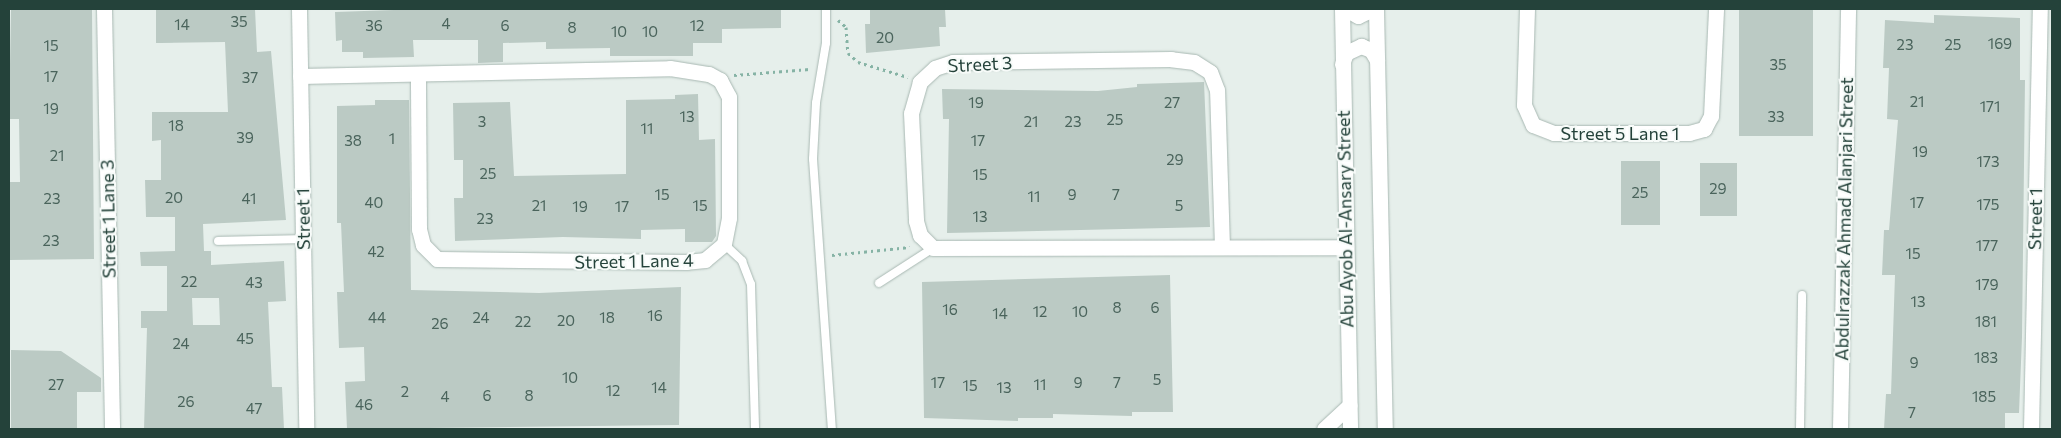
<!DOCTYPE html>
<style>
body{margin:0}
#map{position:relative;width:2061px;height:438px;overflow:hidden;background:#e6efeb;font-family:Commissioner,sans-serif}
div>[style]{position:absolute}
.building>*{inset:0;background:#bbcac4}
.path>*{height:3px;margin-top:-1.5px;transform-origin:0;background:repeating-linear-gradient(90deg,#86b3a5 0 2.5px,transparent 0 6.5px)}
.roads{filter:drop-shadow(0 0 1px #a8b8b2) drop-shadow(0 0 1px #a8b8b2)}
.lane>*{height:8px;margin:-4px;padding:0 4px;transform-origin:4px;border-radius:4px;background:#fff}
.street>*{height:15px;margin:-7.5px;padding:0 7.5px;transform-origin:7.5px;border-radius:7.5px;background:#fff}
.secondary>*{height:15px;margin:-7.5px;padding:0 7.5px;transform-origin:7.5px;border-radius:7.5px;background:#fff}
span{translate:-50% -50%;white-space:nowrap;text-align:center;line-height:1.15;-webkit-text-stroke:4px #f7fbf9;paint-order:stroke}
.number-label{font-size:15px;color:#4a645c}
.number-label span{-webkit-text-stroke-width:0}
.street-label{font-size:18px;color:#24423a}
.frame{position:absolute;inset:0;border:10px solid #24423a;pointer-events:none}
</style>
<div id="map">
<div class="building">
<div style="clip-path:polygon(11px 9px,92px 9px,94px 259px,9px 260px,9px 182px,20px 182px,19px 119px,9px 119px)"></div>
<div style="clip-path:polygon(evenodd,156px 9px,255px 9px,257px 52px,271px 51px,286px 220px,203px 224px,204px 251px,211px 251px,211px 265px,284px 261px,286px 301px,268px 302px,272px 387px,282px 387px,284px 429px,144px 429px,147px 328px,141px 328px,141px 311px,167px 311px,167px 266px,141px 266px,140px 252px,175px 251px,175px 217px,146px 217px,145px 180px,161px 180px,161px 140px,152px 141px,152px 112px,228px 112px,225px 42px,156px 43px,156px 9px,192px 298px,219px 298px,220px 325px,193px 325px,192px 298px)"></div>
<div style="clip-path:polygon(423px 9px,781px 9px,781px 28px,722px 29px,722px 43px,693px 43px,693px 56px,610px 56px,610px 48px,546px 49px,546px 42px,503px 43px,503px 62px,478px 63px,478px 40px,413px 40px,414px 57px,363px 58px,363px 52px,342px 52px,342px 40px,336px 41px,335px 12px)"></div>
<div style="clip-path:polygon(870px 9px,945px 9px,946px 27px,939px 27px,940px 46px,866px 53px,865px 24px,870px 24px)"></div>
<div style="clip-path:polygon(1739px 9px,1813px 9px,1813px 136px,1739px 136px)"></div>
<div style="clip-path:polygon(1934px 15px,2020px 18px,2020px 80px,2025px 80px,2022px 337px,2019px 413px,2005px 413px,2005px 429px,1884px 429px,1886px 394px,1891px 394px,1895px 275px,1882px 275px,1884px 230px,1889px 230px,1898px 120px,1887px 119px,1889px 68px,1883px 68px,1885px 20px,1934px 23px)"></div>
<div style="clip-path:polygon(1204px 82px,1210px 227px,947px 233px,949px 119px,943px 119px,942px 89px,1098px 91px,1137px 87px,1137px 84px)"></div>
<div style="clip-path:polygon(698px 94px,699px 140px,715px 139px,716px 236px,712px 242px,685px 242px,685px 229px,641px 230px,641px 239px,563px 237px,455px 241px,454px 198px,463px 198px,463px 160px,454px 160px,453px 103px,510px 102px,514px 176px,626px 174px,626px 100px,675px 99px,675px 95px)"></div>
<div style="clip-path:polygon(375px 100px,409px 100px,411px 290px,539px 293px,681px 287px,679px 425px,347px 429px,345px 382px,365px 381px,364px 347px,339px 348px,337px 292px,344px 292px,341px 223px,337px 223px,337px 106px,375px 105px)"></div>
<div style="clip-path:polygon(1621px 161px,1660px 161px,1660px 225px,1621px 225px)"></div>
<div style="clip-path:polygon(1700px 163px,1737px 163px,1737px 216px,1700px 216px)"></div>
<div style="clip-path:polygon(1170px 275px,1173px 412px,1132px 412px,1132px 416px,1053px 414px,1053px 418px,1018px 418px,1018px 421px,924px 418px,922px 282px)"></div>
<div style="clip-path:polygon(11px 350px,61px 351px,101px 378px,101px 392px,77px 392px,77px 429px,11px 429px)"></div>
</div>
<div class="path">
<div style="left:838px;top:20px;width:11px;rotate:41deg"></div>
<div style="left:846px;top:27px;width:26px;rotate:86deg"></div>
<div style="left:848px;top:53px;width:13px;rotate:42deg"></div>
<div style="left:858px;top:62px;width:52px;rotate:16.7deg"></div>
<div style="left:734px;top:75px;width:76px;rotate:-4.5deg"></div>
<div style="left:832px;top:255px;width:78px;rotate:-5.9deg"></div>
</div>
<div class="roads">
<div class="lane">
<div style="left:826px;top:9px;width:34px;rotate:90deg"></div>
<div style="left:826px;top:43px;width:61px;rotate:99.5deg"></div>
<div style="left:816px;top:103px;width:56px;rotate:93.1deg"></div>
<div style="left:813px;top:159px;width:271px;rotate:86deg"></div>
<div style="left:218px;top:241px;width:85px;rotate:-1.3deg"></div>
<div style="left:724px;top:244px;width:25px;rotate:43deg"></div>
<div style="left:742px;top:261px;width:25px;rotate:69deg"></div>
<div style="left:751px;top:284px;width:145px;rotate:88.4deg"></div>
<div style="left:879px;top:283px;width:64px;rotate:-32.9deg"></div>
<div style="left:1800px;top:429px;width:134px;rotate:-89.1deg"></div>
</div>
<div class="street">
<div style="left:104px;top:9px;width:420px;rotate:88.9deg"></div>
<div style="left:299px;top:9px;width:420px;rotate:89deg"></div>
<div style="left:1527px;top:9px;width:96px;rotate:91.8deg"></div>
<div style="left:1524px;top:105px;width:22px;rotate:66deg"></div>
<div style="left:1533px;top:125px;width:22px;rotate:21deg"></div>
<div style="left:1554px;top:133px;width:135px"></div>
<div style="left:1689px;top:133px;width:16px;rotate:-15deg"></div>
<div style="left:1704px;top:129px;width:15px;rotate:-62deg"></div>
<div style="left:1711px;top:116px;width:107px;rotate:-87.3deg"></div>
<div style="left:300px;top:76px;width:370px;rotate:-1.2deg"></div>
<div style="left:670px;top:68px;width:39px;rotate:9deg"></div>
<div style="left:709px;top:74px;width:13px;rotate:29deg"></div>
<div style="left:720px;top:80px;width:19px;rotate:62deg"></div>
<div style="left:729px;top:97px;width:121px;rotate:90deg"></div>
<div style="left:729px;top:218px;width:26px;rotate:101deg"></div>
<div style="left:724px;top:244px;width:25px;rotate:140deg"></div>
<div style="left:705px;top:260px;width:18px;rotate:174deg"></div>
<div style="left:687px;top:262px;width:250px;rotate:-179.3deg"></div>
<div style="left:437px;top:259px;width:20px;rotate:-135deg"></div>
<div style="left:423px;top:245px;width:16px;rotate:-104deg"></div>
<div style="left:419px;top:229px;width:153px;rotate:-90.4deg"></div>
<div style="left:1222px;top:247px;width:157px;rotate:-91.8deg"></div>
<div style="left:1217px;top:90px;width:19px;rotate:-111deg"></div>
<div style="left:1210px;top:72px;width:19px;rotate:-148deg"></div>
<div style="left:1194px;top:62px;width:23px;rotate:-173deg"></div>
<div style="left:1171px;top:59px;width:218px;rotate:179.2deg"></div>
<div style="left:953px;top:62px;width:19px;rotate:162deg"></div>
<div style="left:935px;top:68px;width:21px;rotate:137deg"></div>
<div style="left:920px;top:82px;width:32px;rotate:106deg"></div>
<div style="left:911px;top:113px;width:108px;rotate:87.3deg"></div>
<div style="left:916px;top:221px;width:15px;rotate:74deg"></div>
<div style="left:920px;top:235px;width:18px;rotate:45deg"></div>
<div style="left:933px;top:248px;width:411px;rotate:-0.1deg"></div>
<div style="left:1324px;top:429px;width:35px;rotate:-43deg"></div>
<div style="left:1840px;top:429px;width:420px;rotate:-88.9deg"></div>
<div style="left:2031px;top:429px;width:420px;rotate:-88.8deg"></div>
</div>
<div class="secondary">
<div style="left:1342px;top:9px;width:420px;rotate:88.9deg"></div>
<div style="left:1345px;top:9px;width:15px;rotate:28deg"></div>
<div style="left:1358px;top:16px;width:17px;rotate:-25deg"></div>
<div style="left:1376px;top:9px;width:420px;rotate:88.8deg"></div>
<div style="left:1342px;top:64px;width:12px;rotate:-70deg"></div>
<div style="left:1346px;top:53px;width:17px;rotate:-25deg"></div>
<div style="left:1361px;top:46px;width:11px;rotate:22deg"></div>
<div style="left:1371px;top:50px;width:12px;rotate:59deg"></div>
</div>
</div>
<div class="number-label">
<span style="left:239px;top:22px">35</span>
<span style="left:446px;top:24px">4</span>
<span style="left:182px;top:25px">14</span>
<span style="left:374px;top:26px">36</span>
<span style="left:505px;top:26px">6</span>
<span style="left:697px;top:26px">12</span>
<span style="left:572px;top:28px">8</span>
<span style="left:619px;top:32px">10</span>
<span style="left:650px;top:32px">10</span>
<span style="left:885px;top:38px">20</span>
<span style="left:2000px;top:44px">169</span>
<span style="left:1905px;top:45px">23</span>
<span style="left:1953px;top:45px">25</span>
<span style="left:51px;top:46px">15</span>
<span style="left:1778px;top:65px">35</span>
<span style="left:51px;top:77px">17</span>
<span style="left:250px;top:78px">37</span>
<span style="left:1917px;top:102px">21</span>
<span style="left:976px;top:103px">19</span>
<span style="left:1172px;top:103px">27</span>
<span style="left:1990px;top:107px">171</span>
<span style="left:51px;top:109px">19</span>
<span style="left:687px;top:117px">13</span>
<span style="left:1776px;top:117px">33</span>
<span style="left:1115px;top:120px">25</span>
<span style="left:482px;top:122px">3</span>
<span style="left:1031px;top:122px">21</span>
<span style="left:1073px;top:122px">23</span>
<span style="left:176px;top:126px">18</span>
<span style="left:647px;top:129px">11</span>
<span style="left:245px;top:138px">39</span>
<span style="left:392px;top:139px">1</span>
<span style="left:353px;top:141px">38</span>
<span style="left:978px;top:141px">17</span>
<span style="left:1920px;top:152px">19</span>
<span style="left:57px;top:156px">21</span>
<span style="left:1175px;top:160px">29</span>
<span style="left:1988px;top:162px">173</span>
<span style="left:488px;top:174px">25</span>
<span style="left:980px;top:175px">15</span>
<span style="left:1718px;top:189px">29</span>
<span style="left:1640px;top:193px">25</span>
<span style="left:662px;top:195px">15</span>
<span style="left:1072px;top:195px">9</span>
<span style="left:1116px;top:195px">7</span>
<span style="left:1034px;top:197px">11</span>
<span style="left:174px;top:198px">20</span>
<span style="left:52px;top:199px">23</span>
<span style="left:249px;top:199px">41</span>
<span style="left:374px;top:203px">40</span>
<span style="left:1917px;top:203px">17</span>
<span style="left:1988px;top:205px">175</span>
<span style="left:539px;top:206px">21</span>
<span style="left:700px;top:206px">15</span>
<span style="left:1179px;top:206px">5</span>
<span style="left:580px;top:207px">19</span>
<span style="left:622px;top:207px">17</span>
<span style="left:980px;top:217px">13</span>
<span style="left:485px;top:219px">23</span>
<span style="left:51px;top:241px">23</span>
<span style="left:1987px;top:246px">177</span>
<span style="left:376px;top:252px">42</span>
<span style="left:1913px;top:254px">15</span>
<span style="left:189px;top:282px">22</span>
<span style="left:254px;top:283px">43</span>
<span style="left:1987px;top:285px">179</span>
<span style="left:1918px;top:302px">13</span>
<span style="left:1117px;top:308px">8</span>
<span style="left:1155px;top:308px">6</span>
<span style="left:950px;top:310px">16</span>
<span style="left:1040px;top:312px">12</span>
<span style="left:1080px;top:312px">10</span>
<span style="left:1000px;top:314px">14</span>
<span style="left:655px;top:316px">16</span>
<span style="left:377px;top:318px">44</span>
<span style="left:481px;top:318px">24</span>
<span style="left:607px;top:318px">18</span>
<span style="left:566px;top:321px">20</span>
<span style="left:523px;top:322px">22</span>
<span style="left:1986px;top:322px">181</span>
<span style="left:440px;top:324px">26</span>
<span style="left:245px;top:339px">45</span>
<span style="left:181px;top:344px">24</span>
<span style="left:1986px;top:358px">183</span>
<span style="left:1914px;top:363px">9</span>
<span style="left:570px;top:378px">10</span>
<span style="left:1157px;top:380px">5</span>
<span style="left:938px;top:383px">17</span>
<span style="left:1078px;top:383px">9</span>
<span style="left:1117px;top:383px">7</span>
<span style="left:56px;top:385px">27</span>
<span style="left:1040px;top:385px">11</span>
<span style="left:970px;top:386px">15</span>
<span style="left:659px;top:388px">14</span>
<span style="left:1004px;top:388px">13</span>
<span style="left:613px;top:391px">12</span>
<span style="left:405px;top:392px">2</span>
<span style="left:487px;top:396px">6</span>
<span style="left:529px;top:396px">8</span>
<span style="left:445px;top:397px">4</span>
<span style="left:1984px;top:397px">185</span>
<span style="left:186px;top:402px">26</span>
<span style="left:364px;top:405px">46</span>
<span style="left:254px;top:409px">47</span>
<span style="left:1912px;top:413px">7</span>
</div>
<div class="street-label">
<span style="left:980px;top:64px;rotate:-3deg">Street 3</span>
<span style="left:1620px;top:133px">Street 5 Lane 1</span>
<span style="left:108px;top:219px;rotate:-91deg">Street 1 Lane 3</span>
<span style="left:303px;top:219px;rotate:-91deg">Street 1</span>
<span style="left:1345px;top:219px;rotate:-91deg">Abu Ayob Al-Ansary Street</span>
<span style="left:1844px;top:219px;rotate:-89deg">Abdulrazzak Ahmad Alanjari Street</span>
<span style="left:2035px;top:219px;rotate:-89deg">Street 1</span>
<span style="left:634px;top:261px;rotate:-1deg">Street 1 Lane 4</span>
</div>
<div class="frame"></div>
</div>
